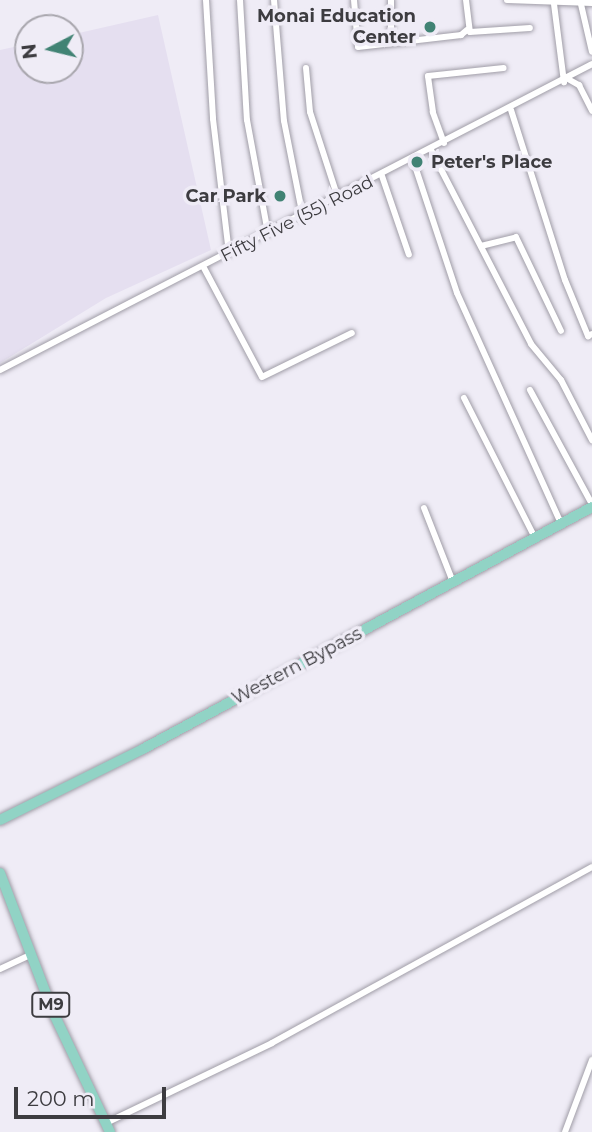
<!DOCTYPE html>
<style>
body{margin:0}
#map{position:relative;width:592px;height:1132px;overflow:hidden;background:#efecf6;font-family:Montserrat,sans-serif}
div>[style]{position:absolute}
.built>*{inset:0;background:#e5dff0}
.roads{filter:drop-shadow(0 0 2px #a09da7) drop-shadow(0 0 2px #a09da7)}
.minor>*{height:6px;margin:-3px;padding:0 3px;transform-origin:3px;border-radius:3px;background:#fff}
.primary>*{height:10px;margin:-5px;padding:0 5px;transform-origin:5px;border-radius:5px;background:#91d3c5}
.dots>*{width:19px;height:19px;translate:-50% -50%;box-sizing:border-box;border:4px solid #efecf6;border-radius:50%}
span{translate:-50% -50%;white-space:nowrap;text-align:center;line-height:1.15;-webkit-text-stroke:7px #efecf6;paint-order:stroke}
.shield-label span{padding:2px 5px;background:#efecf6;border:2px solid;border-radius:5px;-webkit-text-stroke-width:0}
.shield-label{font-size:16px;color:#3d3c40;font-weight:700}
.poi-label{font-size:18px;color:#3d3c40;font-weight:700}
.right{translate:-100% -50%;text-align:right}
.left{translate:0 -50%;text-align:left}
.street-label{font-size:18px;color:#3d3c40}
.north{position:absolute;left:14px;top:14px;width:70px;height:70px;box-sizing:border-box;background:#efecf6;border:2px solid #a8a6ad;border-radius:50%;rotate:263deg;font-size:19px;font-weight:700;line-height:28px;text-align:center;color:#3d3c40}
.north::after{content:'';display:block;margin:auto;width:24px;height:32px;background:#418374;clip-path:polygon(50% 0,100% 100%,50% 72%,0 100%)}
.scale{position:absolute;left:14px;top:1087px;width:152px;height:32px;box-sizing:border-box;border:4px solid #3d3c40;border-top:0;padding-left:9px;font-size:21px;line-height:24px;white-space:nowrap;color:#3d3c40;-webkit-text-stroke:5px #efecf6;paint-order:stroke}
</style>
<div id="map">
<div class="built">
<div style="clip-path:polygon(158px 15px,211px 250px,106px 298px,0 363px,0 50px,28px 44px,28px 70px,70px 70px,70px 35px)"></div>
</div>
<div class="roads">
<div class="minor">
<div style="left:206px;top:0;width:119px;rotate:86.6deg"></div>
<div style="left:213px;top:119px;width:135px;rotate:83.2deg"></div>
<div style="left:240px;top:0;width:120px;rotate:86.7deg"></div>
<div style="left:247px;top:120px;width:115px;rotate:79.5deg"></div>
<div style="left:274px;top:0;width:121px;rotate:85.3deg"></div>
<div style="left:284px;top:121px;width:98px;rotate:78.8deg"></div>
<div style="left:354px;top:0;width:47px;rotate:85.1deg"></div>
<div style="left:358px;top:47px;width:104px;rotate:-6.6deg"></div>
<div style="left:461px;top:35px;width:8px;rotate:-40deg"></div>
<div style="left:466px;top:0;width:32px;rotate:83deg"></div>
<div style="left:470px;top:32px;width:60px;rotate:-3.8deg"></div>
<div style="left:507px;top:0;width:85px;rotate:2deg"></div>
<div style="left:580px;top:0;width:53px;rotate:77deg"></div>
<div style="left:554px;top:4px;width:79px;rotate:82.7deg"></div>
<div style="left:391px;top:42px;width:42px;rotate:-90deg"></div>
<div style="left:306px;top:68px;width:44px;rotate:84.8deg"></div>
<div style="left:310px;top:112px;width:90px;rotate:72deg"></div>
<div style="left:568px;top:79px;width:13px;rotate:29deg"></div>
<div style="left:579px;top:85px;width:29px;rotate:63deg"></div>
<div style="left:511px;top:110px;width:178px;rotate:72.4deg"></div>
<div style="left:565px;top:280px;width:61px;rotate:67.7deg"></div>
<div style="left:588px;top:336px;width:4px;rotate:-27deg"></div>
<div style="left:444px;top:143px;width:33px;rotate:-110deg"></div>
<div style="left:433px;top:112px;width:36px;rotate:-98deg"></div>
<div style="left:428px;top:76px;width:76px;rotate:-6deg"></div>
<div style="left:431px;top:150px;width:218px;rotate:62.7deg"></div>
<div style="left:531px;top:344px;width:47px;rotate:50.2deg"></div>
<div style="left:561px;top:380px;width:68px;rotate:62.7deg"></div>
<div style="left:413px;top:160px;width:140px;rotate:71.7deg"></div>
<div style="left:457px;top:293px;width:252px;rotate:65.7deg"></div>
<div style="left:382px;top:176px;width:83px;rotate:71.1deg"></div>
<div style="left:481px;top:246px;width:36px;rotate:-14deg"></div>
<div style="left:516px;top:237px;width:104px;rotate:64.4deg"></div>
<div style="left:204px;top:268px;width:123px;rotate:62deg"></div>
<div style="left:262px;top:377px;width:100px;rotate:-26.1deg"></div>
<div style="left:0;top:370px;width:666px;rotate:-27.33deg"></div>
<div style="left:530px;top:390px;width:130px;rotate:61.5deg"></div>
<div style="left:464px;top:398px;width:157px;rotate:63.1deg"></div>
<div style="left:424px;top:508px;width:79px;rotate:68.6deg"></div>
<div style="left:0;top:969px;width:35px;rotate:-25deg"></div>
<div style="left:106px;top:1123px;width:184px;rotate:-25.7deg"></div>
<div style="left:272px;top:1043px;width:365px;rotate:-28.8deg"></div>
<div style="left:565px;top:1132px;width:77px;rotate:-69.4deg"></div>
</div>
<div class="primary">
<div style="left:0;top:820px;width:160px;rotate:-26.4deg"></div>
<div style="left:143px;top:749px;width:510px;rotate:-28.32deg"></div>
<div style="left:0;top:873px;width:149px;rotate:69.1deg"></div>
<div style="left:53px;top:1012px;width:133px;rotate:64.6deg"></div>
</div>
</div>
<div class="dots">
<div style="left:430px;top:27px;background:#418374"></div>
<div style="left:417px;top:162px;background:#418374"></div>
<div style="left:280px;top:196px;background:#418374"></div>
</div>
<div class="shield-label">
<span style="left:51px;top:1005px">M9</span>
</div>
<div class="poi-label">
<span class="right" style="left:416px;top:27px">Monai Education<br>Center</span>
<span class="left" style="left:431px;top:162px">Peter's Place</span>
<span class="right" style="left:266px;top:196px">Car Park</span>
</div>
<div class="street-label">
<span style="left:297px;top:219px;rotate:-27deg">Fifty Five (55) Road</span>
<span style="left:297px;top:666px;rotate:-28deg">Western Bypass</span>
</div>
<div class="north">N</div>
<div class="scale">200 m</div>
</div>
